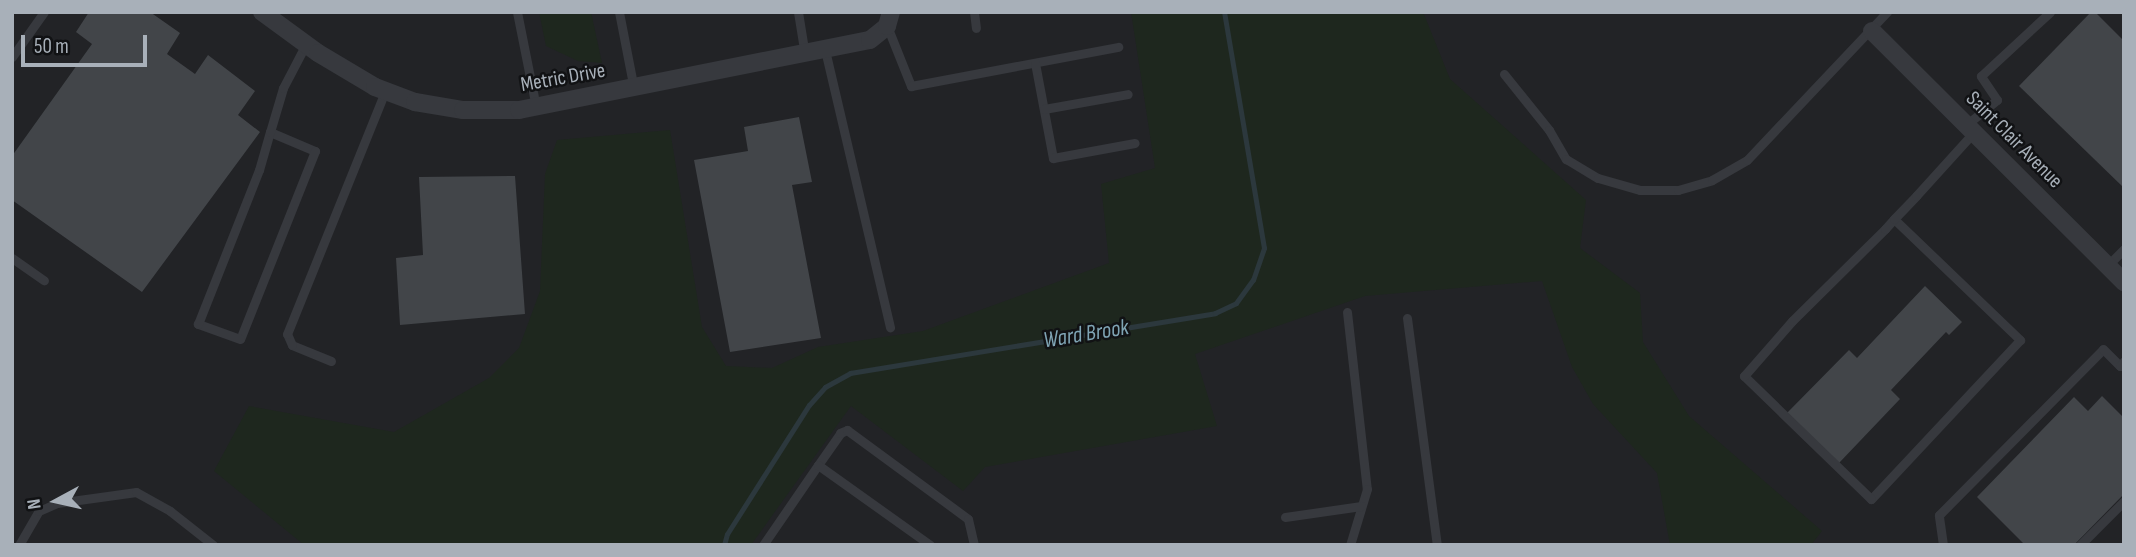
<!DOCTYPE html>
<style>
body{margin:0}
#map{position:relative;width:2136px;height:557px;overflow:hidden;background:#161719;font-family:"Sofia Sans Condensed",sans-serif}
div>[style]{position:absolute}
.built>*{inset:0;background:#222326}
.green>*{inset:0;background:#1e271e}
.stream>*{height:5px;margin:-2.5px;padding:0 2.5px;transform-origin:2.5px;border-radius:2.5px;background:#2c383d}
.building>*{inset:0;background:#424549}
.service>*{height:9px;margin:-4.5px;padding:0 4.5px;transform-origin:4.5px;border-radius:4.5px;background:#37393e}
.minor>*{height:18px;margin:-9px;padding:0 9px;transform-origin:9px;border-radius:9px;background:#37393e}
span{translate:-50% -50%;white-space:nowrap;text-align:center;line-height:1.15;-webkit-text-stroke:5px #111214;paint-order:stroke}
.street-label{font-size:21px;color:#a8b0b9}
.water-label{font-size:23px;color:#7fa4b4;font-style:italic}
.frame{position:absolute;inset:0;border:14px solid #a8b0b9;pointer-events:none}
.north{position:absolute;left:21px;top:466px;width:70px;height:70px;-webkit-text-stroke:5px #111214;paint-order:stroke;rotate:262deg;font-size:19px;font-weight:700;line-height:28px;text-align:center;color:#a8b0b9}
.north::after{content:'';display:block;margin:auto;width:24px;height:32px;background:#a8b0b9;clip-path:polygon(50% 0,100% 100%,50% 72%,0 100%)}
.scale{position:absolute;left:21px;top:35px;width:126px;height:32px;box-sizing:border-box;border:4px solid #a8b0b9;border-top:0;padding-left:9px;font-size:21px;line-height:24px;white-space:nowrap;color:#a8b0b9;-webkit-text-stroke:5px #111214;paint-order:stroke}
</style>
<div id="map">
<div class="built">
<div style="clip-path:polygon(12px 12px,2124px 12px,2124px 545px,12px 545px)"></div>
</div>
<div class="green">
<div style="clip-path:polygon(539px 12px,591px 12px,602px 63px,578px 61px,546px 46px)"></div>
<div style="clip-path:polygon(1131px 12px,1423px 12px,1450px 79px,1586px 200px,1580px 248px,1640px 293px,1643px 342px,1689px 416px,1822px 531px,1811px 545px,1670px 545px,1657px 473px,1593px 404px,1572px 367px,1542px 281px,1365px 296px,1195px 354px,1217px 426px,985px 467px,963px 491px,851px 406px,751px 545px,304px 545px,214px 471px,249px 406px,394px 432px,489px 378px,519px 348px,540px 291px,545px 174px,557px 140px,670px 130px,702px 327px,726px 366px,772px 368px,818px 347px,923px 331px,1109px 263px,1101px 184px,1155px 168px)"></div>
</div>
<div class="stream">
<div style="left:724px;top:545px;width:11px;rotate:-75deg"></div>
<div style="left:727px;top:534px;width:153px;rotate:-57.6deg"></div>
<div style="left:809px;top:405px;width:24px;rotate:-48deg"></div>
<div style="left:825px;top:387px;width:29px;rotate:-29deg"></div>
<div style="left:850px;top:373px;width:370px;rotate:-9.3deg"></div>
<div style="left:1215px;top:313px;width:23px;rotate:-25deg"></div>
<div style="left:1236px;top:303px;width:29px;rotate:-54deg"></div>
<div style="left:1253px;top:280px;width:34px;rotate:-71deg"></div>
<div style="left:1264px;top:248px;width:239px;rotate:-99.6deg"></div>
</div>
<div class="building">
<div style="clip-path:polygon(89px 12px,150px 12px,180px 33px,167px 54px,195px 74px,208px 55px,255px 91px,238px 115px,260px 132px,142px 292px,12px 200px,12px 156px,92px 44px,76px 32px)"></div>
<div style="clip-path:polygon(2091px 12px,2095px 12px,2124px 41px,2124px 188px,2019px 86px)"></div>
<div style="clip-path:polygon(799px 117px,812px 182px,792px 185px,821px 338px,730px 352px,694px 160px,748px 151px,744px 127px)"></div>
<div style="clip-path:polygon(515px 176px,525px 314px,400px 325px,396px 258px,423px 255px,419px 177px)"></div>
<div style="clip-path:polygon(1925px 286px,1962px 322px,1949px 335px,1946px 332px,1891px 390px,1900px 399px,1839px 463px,1787px 413px,1849px 350px,1857px 358px)"></div>
<div style="clip-path:polygon(2102px 396px,2124px 418px,2124px 494px,2074px 545px,2025px 545px,1977px 497px,2074px 397px,2088px 411px)"></div>
</div>
<div class="service">
<div style="left:517px;top:12px;width:97px;rotate:78.7deg"></div>
<div style="left:619px;top:12px;width:78px;rotate:79deg"></div>
<div style="left:798px;top:12px;width:44px;rotate:80.8deg"></div>
<div style="left:974px;top:12px;width:16px;rotate:83deg"></div>
<div style="left:887px;top:26px;width:65px;rotate:68.2deg"></div>
<div style="left:911px;top:86px;width:211px;rotate:-10.7deg"></div>
<div style="left:825px;top:50px;width:285px;rotate:76.8deg"></div>
<div style="left:12px;top:57px;width:55px;rotate:-54.6deg"></div>
<div style="left:1035px;top:63px;width:97px;rotate:79.3deg"></div>
<div style="left:1053px;top:158px;width:83px;rotate:-10.4deg"></div>
<div style="left:1504px;top:74px;width:72px;rotate:51.2deg"></div>
<div style="left:1549px;top:130px;width:34px;rotate:60deg"></div>
<div style="left:1566px;top:159px;width:37px;rotate:31deg"></div>
<div style="left:1598px;top:178px;width:44px;rotate:15.9deg"></div>
<div style="left:1640px;top:190px;width:38px"></div>
<div style="left:1678px;top:190px;width:35px;rotate:-16deg"></div>
<div style="left:1712px;top:180px;width:40px;rotate:-29.7deg"></div>
<div style="left:1747px;top:160px;width:204px;rotate:-46.6deg"></div>
<div style="left:1044px;top:109px;width:85px;rotate:-10.1deg"></div>
<div style="left:1966px;top:125px;width:40px;rotate:-39deg"></div>
<div style="left:1997px;top:100px;width:29px;rotate:-124deg"></div>
<div style="left:1981px;top:76px;width:94px;rotate:-42.8deg"></div>
<div style="left:270px;top:132px;width:49px;rotate:22.9deg"></div>
<div style="left:315px;top:151px;width:202px;rotate:111.7deg"></div>
<div style="left:240px;top:339px;width:45px;rotate:-160.3deg"></div>
<div style="left:198px;top:324px;width:166px;rotate:-68.4deg"></div>
<div style="left:259px;top:170px;width:40px;rotate:-74deg"></div>
<div style="left:270px;top:132px;width:46px;rotate:-73.5deg"></div>
<div style="left:283px;top:88px;width:50px;rotate:-62.4deg"></div>
<div style="left:1894px;top:219px;width:175px;rotate:43.8deg"></div>
<div style="left:2020px;top:340px;width:218px;rotate:133.1deg"></div>
<div style="left:1871px;top:499px;width:177px;rotate:-135.9deg"></div>
<div style="left:1744px;top:376px;width:73px;rotate:-48.9deg"></div>
<div style="left:1792px;top:321px;width:131px;rotate:-44.7deg"></div>
<div style="left:1885px;top:229px;width:13px;rotate:-48deg"></div>
<div style="left:1894px;top:219px;width:32px;rotate:-46deg"></div>
<div style="left:1916px;top:196px;width:86px;rotate:-47.8deg"></div>
<div style="left:12px;top:258px;width:39px;rotate:35deg"></div>
<div style="left:2107px;top:266px;width:24px;rotate:-45deg"></div>
<div style="left:1347px;top:312px;width:178px;rotate:83.6deg"></div>
<div style="left:1367px;top:489px;width:59px;rotate:106.9deg"></div>
<div style="left:1407px;top:318px;width:229px;rotate:82.5deg"></div>
<div style="left:331px;top:361px;width:42px;rotate:-157.7deg"></div>
<div style="left:292px;top:345px;width:12px;rotate:-114deg"></div>
<div style="left:287px;top:334px;width:262px;rotate:-68deg"></div>
<div style="left:818px;top:465px;width:39px;rotate:-55deg"></div>
<div style="left:840px;top:433px;width:8px;rotate:-23deg"></div>
<div style="left:847px;top:430px;width:150px;rotate:36.3deg"></div>
<div style="left:968px;top:519px;width:27px;rotate:77deg"></div>
<div style="left:1285px;top:517px;width:77px;rotate:-8.2deg"></div>
<div style="left:19px;top:545px;width:39px;rotate:-60deg"></div>
<div style="left:39px;top:511px;width:20px;rotate:-24deg"></div>
<div style="left:57px;top:503px;width:80px;rotate:-7.9deg"></div>
<div style="left:136px;top:492px;width:39px;rotate:29deg"></div>
<div style="left:170px;top:511px;width:55px;rotate:38.3deg"></div>
<div style="left:763px;top:545px;width:97px;rotate:-55.5deg"></div>
<div style="left:818px;top:465px;width:138px;rotate:35.5deg"></div>
<div style="left:1943px;top:545px;width:30px;rotate:-98deg"></div>
<div style="left:1939px;top:515px;width:233px;rotate:-45.3deg"></div>
<div style="left:2103px;top:349px;width:24px;rotate:45deg"></div>
<div style="left:2120px;top:366px;width:6px;rotate:-51deg"></div>
<div style="left:2080px;top:545px;width:62px;rotate:-45deg"></div>
</div>
<div class="minor">
<div style="left:262px;top:12px;width:69px;rotate:36.2deg"></div>
<div style="left:318px;top:53px;width:66px;rotate:30.8deg"></div>
<div style="left:375px;top:87px;width:43px;rotate:20.6deg"></div>
<div style="left:415px;top:102px;width:49px;rotate:9.5deg"></div>
<div style="left:463px;top:110px;width:56px"></div>
<div style="left:519px;top:110px;width:358px;rotate:-11.3deg"></div>
<div style="left:870px;top:40px;width:22px;rotate:-39deg"></div>
<div style="left:887px;top:26px;width:15px;rotate:-74deg"></div>
<div style="left:1872px;top:31px;width:356px;rotate:44.9deg"></div>
</div>
<div class="street-label">
<span style="left:563px;top:78px;rotate:-10deg">Metric Drive</span>
<span style="left:2014px;top:140px;rotate:45deg">Saint Clair Avenue</span>
</div>
<div class="water-label">
<span style="left:1086px;top:334px;rotate:-9deg">Ward Brook</span>
</div>
<div class="frame"></div>
<div class="north">N</div>
<div class="scale">50 m</div>
</div>
